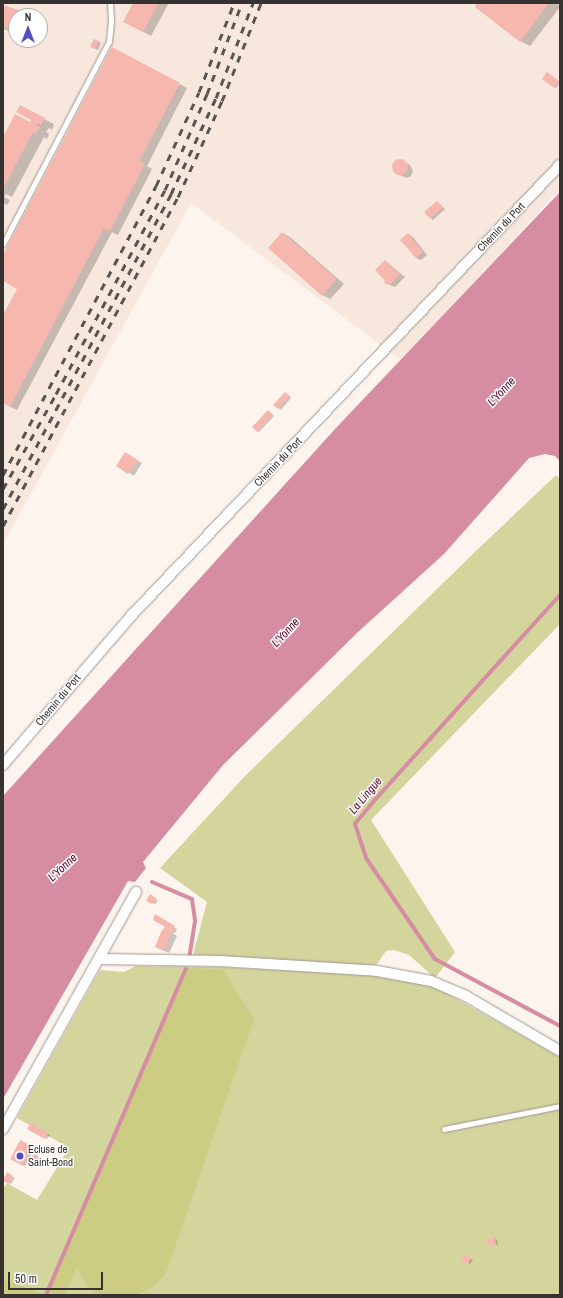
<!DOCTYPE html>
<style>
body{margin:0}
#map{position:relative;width:563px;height:1298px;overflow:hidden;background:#fdf4ee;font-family:"Archivo Narrow",sans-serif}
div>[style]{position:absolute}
.built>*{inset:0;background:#f7e7dc}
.green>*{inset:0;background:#d4d49d}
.forest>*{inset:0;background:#cccc83}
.water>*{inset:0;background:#d68ca1}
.shadow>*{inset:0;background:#0003}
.stream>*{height:4px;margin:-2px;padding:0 2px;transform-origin:2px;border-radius:2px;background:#d68ca1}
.building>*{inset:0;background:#f6b7ae}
.round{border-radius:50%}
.roads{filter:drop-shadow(0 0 1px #a09792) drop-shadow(0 0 1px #a09792)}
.lane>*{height:5px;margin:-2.5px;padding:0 2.5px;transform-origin:2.5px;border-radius:2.5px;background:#fff}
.street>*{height:10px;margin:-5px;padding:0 5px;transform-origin:5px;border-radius:5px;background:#fff}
.rail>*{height:3px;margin-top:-1.5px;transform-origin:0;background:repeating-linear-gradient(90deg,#595552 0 7px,transparent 0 14px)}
.dots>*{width:11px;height:11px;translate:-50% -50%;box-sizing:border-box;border:2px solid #fff;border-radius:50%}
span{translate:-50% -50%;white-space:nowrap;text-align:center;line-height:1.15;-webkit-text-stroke:3px #fff;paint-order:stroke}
.street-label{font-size:11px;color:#353230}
.poi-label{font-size:11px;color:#353230}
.left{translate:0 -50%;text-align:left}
.water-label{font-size:12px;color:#5d022c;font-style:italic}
.frame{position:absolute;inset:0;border:4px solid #353230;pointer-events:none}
.north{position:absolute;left:8px;top:8px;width:40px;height:40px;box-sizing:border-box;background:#fff;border:1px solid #aeadac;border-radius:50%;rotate:0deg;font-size:11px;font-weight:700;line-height:16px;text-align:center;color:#353230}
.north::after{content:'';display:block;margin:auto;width:14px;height:18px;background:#554bc3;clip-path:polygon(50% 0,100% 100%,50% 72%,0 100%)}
.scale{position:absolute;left:8px;top:1272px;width:95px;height:18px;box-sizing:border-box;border:2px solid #353230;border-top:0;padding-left:5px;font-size:12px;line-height:14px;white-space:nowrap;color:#353230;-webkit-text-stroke:3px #fff;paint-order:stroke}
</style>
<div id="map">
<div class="built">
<div style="clip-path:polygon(evenodd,3px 3px,560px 3px,560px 189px,401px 360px,191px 203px,3px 544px,3px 3px,16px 16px,40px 16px,40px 40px,16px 40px,16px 16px)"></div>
</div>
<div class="green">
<div style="clip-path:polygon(556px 475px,560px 479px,560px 624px,371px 820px,455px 952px,435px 978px,409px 955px,394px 950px,386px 951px,377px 964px,368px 968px,192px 959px,207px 902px,160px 868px,245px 776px,478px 549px)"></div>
<div style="clip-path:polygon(136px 966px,221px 967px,378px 975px,432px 985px,560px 1057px,560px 1295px,139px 1295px,153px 1287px,188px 968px,46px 1294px,3px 1279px,3px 1189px,7px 1183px,37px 1200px,69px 1148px,17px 1118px,100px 970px,124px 972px)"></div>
<div style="clip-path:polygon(77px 1267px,86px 1285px,97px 1295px,65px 1295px)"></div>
</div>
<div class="forest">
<div style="clip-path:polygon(188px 968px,223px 970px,254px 1019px,166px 1273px,153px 1287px,139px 1295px,97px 1295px,86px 1285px,77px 1268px,65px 1295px,3px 1295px,3px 1279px,46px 1294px)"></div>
</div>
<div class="water">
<div style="clip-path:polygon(560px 192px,560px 461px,555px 456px,545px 454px,529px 458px,444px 554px,358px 632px,223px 765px,143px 862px,146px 868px,135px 882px,128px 881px,3px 1099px,3px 796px,335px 429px)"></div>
</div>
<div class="shadow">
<div style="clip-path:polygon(134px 3px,169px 3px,151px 36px,124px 21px)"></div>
<div style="clip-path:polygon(479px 3px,557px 3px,560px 7px,530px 46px,520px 41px)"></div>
<div style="clip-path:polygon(3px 6px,27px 16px,16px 16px,16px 33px,3px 29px)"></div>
<div style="clip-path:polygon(95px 40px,101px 43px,98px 50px,92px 47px)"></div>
<div style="clip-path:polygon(549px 75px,560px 83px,556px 88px,554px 87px)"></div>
<div style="clip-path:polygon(180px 84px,187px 88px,147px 166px,152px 169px,118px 235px,112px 232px,17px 410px,3px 403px,3px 317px,18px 288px,3px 280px,3px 257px)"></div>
<div style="clip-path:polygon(44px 119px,54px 124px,52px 130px,49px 128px,46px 132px,49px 134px,47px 139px,44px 137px,12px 197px,6px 194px,4px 197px,10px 200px,7px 205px,3px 203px,3px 139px,30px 123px)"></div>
<div style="clip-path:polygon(400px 160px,410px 165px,413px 171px,411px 176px,407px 178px,397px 174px,393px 168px,394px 163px)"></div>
<div style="clip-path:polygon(437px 202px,445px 209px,433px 220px,425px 212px)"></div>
<div style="clip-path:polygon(283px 233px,290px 237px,344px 284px,330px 299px,323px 295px)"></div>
<div style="clip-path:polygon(408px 234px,413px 237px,427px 255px,421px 260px,416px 258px)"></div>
<div style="clip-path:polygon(385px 261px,405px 277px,395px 287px,385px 283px)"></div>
<div style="clip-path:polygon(287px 394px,291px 398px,281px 410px,278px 408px)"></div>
<div style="clip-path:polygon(270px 412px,274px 416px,259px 432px,257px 431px)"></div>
<div style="clip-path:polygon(126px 454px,142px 463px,134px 476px,118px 465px)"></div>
<div style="clip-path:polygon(150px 896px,158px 901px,155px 904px,148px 900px)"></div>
<div style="clip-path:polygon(169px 925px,177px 929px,175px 933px,171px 932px,177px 936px,169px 953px,156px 947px)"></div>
<div style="clip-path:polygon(31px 1124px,50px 1135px,47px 1139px,29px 1129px)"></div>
<div style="clip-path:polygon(33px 1146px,41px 1151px,39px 1153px,34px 1150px,25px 1166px,11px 1158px)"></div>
<div style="clip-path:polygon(34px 1155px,41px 1159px,36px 1167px,29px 1163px)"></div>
<div style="clip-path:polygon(7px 1174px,15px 1178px,11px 1184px,3px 1180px)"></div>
<div style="clip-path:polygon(495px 1238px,497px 1240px,498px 1245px,489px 1244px)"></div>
<div style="clip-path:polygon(465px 1256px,473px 1260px,470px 1264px,463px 1260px)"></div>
</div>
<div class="stream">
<div style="left:560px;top:595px;width:278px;rotate:132.1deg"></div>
<div style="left:374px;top:801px;width:30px;rotate:130deg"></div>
<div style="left:355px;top:824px;width:36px;rotate:72deg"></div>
<div style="left:366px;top:858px;width:122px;rotate:55.7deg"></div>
<div style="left:435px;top:959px;width:142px;rotate:28.2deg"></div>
<div style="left:152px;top:882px;width:43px;rotate:23deg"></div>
<div style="left:192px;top:899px;width:22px;rotate:82deg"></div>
<div style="left:195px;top:921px;width:36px;rotate:99deg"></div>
<div style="left:46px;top:1295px;width:355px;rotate:-66.8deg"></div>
</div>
<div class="building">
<div style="clip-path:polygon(133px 3px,159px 3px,143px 32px,123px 22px)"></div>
<div style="clip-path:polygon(477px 3px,549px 3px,520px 42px,475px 7px)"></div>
<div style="clip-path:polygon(3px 5px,21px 11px,20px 16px,16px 16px,15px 31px,3px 27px)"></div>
<div style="clip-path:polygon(94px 39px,99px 41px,95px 49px,90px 47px)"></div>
<div style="clip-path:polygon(112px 47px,180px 83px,140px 160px,145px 164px,110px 231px,104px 228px,10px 407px,3px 403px,3px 315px,17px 289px,3px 281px,3px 255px)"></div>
<div style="clip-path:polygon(547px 72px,559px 81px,554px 88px,542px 79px)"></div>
<div style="clip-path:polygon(20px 105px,45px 118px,41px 125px,38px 123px,37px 125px,40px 127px,36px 134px,33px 132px,3px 189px,3px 137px,15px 114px,30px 122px,31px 120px,16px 112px)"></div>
<div class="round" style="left:392px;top:159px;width:16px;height:16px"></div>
<div style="clip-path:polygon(437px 201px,443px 207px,430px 219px,424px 212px)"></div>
<div style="clip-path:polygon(282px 232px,337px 279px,322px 296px,268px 248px)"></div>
<div style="clip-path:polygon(408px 233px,423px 252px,416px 258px,400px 240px)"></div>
<div style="clip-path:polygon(385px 260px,400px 274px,390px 285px,384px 283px,385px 281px,375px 270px)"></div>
<div style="clip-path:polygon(285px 392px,290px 396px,278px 409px,273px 405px)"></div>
<div style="clip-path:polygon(268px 410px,273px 415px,257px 432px,252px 427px)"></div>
<div style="clip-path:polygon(125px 452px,138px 460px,128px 474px,116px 466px)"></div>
<div style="clip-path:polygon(150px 894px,157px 899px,152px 904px,146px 901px)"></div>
<div style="clip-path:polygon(155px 914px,175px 926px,164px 951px,155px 947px,161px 932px,165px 927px,153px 920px)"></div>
<div style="clip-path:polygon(31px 1123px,48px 1133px,45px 1139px,27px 1129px)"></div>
<div style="clip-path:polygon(20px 1140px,39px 1149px,37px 1153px,31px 1150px,23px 1166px,10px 1159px)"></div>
<div style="clip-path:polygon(34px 1153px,39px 1157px,33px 1167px,28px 1164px)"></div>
<div style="clip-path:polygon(7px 1172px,13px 1176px,9px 1184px,3px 1181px)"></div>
<div style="clip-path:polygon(495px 1237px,496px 1245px,488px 1245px,488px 1238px)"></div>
<div style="clip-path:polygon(464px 1254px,471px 1258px,468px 1264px,461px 1261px)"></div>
</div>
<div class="roads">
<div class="lane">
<div style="left:3px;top:244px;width:229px;rotate:-62.4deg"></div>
<div style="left:109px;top:41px;width:20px;rotate:-84deg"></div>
<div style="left:111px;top:21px;width:18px;rotate:-93deg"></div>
<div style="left:444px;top:1129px;width:118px;rotate:-11.2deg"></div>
</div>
<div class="street">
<div style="left:3px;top:765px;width:198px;rotate:-49.3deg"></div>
<div style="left:132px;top:615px;width:621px;rotate:-46.44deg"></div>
<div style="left:100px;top:959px;width:120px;rotate:1deg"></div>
<div style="left:220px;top:961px;width:157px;rotate:3.6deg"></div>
<div style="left:377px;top:971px;width:55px;rotate:10.5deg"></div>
<div style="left:431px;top:981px;width:38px;rotate:23deg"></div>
<div style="left:466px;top:996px;width:109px;rotate:30.3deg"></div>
<div style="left:3px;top:1129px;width:272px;rotate:-60.7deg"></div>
</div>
</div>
<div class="rail">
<div style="left:3px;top:475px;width:327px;rotate:-62.1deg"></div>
<div style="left:156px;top:186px;width:103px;rotate:-65.4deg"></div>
<div style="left:199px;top:92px;width:96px;rotate:-68.5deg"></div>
<div style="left:3px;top:489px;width:109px;rotate:-60.8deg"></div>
<div style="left:56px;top:394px;width:231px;rotate:-61.9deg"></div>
<div style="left:165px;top:190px;width:105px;rotate:-66.4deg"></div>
<div style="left:207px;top:94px;width:97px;rotate:-69deg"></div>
<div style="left:3px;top:509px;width:357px;rotate:-61.9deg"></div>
<div style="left:171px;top:194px;width:106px;rotate:-64.9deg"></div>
<div style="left:216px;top:98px;width:102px;rotate:-68.7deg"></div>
<div style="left:3px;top:526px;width:373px;rotate:-62deg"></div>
<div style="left:178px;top:197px;width:106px;rotate:-65.4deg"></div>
<div style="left:222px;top:101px;width:105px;rotate:-68.3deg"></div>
</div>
<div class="dots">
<div style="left:20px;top:1156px;background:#554bc3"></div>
</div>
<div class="street-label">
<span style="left:501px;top:227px;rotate:-46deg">Chemin du Port</span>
<span style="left:278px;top:462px;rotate:-46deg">Chemin du Port</span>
<span style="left:58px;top:700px;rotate:-50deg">Chemin du Port</span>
</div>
<div class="poi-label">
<span class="left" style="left:28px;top:1156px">Ecluse de<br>Saint-Bond</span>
</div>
<div class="water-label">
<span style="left:502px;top:392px;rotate:-47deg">L'Yonne</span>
<span style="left:286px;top:633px;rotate:-47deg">L'Yonne</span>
<span style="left:366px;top:796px;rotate:-50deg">La Lingue</span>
<span style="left:63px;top:868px;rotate:-43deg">L'Yonne</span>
</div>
<div class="frame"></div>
<div class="north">N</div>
<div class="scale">50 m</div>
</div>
